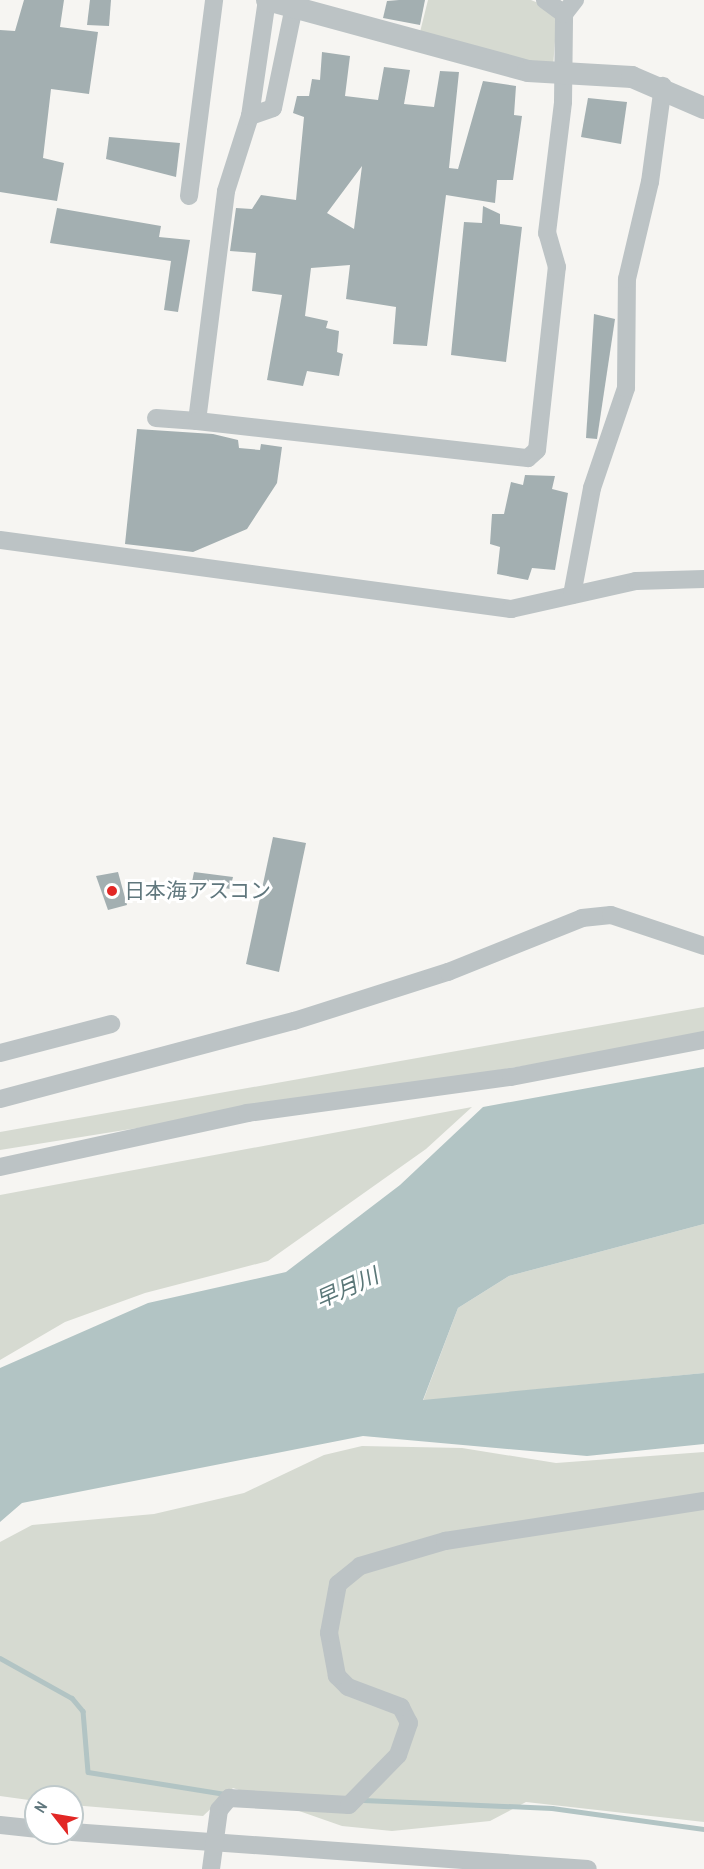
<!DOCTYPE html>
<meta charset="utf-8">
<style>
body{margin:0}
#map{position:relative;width:704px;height:1869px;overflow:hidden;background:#f6f5f2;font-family:"Archivo Narrow","Noto Sans JP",sans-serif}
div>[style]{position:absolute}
.green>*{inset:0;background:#d6dad1}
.water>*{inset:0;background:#b2c4c4}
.stream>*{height:4.5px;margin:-2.25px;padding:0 2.25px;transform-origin:2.25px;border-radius:2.25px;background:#b2c4c4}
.building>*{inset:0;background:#a3afb1}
.minor>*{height:18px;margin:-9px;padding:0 9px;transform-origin:9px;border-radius:9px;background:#bcc3c5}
.tertiary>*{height:22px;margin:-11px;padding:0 11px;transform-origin:11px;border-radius:11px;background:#bcc3c5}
.dots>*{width:16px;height:16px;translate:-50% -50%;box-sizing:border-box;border:3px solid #fff;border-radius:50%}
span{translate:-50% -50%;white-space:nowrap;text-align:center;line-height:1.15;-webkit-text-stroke:6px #fff;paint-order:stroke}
.poi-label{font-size:21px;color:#60777d}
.left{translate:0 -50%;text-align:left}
.water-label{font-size:22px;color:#5b7778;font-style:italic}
.north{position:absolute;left:24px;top:1785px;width:60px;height:60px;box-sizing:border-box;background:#fff;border:2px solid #bfc9cb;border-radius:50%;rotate:301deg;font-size:16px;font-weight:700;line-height:24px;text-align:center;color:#60777d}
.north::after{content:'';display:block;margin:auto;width:21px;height:27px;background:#e22725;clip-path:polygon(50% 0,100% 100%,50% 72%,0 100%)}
</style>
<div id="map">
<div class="green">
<div style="clip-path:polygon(428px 0,531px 0,548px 7px,557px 15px,553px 67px,420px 32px)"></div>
<div style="clip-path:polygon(704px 1007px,704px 1037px,0 1150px,0 1132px)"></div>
<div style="clip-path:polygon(472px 1107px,426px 1149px,268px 1261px,145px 1293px,65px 1322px,0 1360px,0 1195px)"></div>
<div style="clip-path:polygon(704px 1224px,704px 1373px,423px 1401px,458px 1308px,509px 1276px)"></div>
<div style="clip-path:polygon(362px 1446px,462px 1448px,556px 1463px,704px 1452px,704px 1822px,526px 1802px,490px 1821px,392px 1831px,342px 1826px,233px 1788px,203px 1816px,72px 1805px,72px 1797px,36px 1801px,0 1796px,0 1542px,32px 1525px,154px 1514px,244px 1493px,324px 1455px)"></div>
</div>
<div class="water">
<div style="clip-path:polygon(704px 1067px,704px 1224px,509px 1276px,458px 1308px,423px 1400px,704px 1373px,704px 1444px,587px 1456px,363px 1436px,22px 1503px,0 1522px,0 1368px,148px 1303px,286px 1272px,400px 1185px,483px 1107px)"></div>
</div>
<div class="stream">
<div style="left:0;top:1658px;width:82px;rotate:29.1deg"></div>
<div style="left:72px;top:1698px;width:17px;rotate:50deg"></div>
<div style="left:83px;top:1711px;width:61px;rotate:85.3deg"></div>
<div style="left:88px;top:1772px;width:140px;rotate:9.1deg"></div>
<div style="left:363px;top:1800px;width:189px;rotate:2.4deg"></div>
<div style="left:552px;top:1808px;width:153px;rotate:7.9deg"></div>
</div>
<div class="building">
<div style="clip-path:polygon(24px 0,64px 0,60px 27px,98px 32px,89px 94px,51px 89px,43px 158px,64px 163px,57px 201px,0 192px,0 30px,15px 31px)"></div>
<div style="clip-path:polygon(90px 0,111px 0,109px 26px,87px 25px)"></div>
<div style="clip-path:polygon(399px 0,425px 0,420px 25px,383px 18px,387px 1px)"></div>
<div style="clip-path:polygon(evenodd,322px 52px,350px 56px,345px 96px,378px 100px,384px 67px,410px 70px,404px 104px,434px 107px,440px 71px,459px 72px,449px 168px,458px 169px,483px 81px,516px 86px,514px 115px,522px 116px,513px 180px,497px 180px,495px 203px,446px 195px,427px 346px,393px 344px,396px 307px,346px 299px,350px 265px,311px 268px,305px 316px,328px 321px,326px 328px,339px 331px,337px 352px,343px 354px,339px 376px,307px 371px,303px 386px,267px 380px,282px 295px,252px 291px,256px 253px,230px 251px,236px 208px,252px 209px,261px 195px,296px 200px,304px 117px,293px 113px,297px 96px,309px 96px,312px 79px,320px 80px,322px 52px,362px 166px,354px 229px,327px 213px,362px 166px)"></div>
<div style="clip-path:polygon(588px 98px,627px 102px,621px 144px,581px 137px)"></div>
<div style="clip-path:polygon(109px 137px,180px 143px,176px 177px,106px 159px)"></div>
<div style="clip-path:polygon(483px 206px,500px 214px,500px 224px,522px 227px,506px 362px,451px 355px,464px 222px,482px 223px)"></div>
<div style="clip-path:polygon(57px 208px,161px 226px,159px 237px,190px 240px,178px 312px,164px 310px,171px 261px,50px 243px)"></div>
<div style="clip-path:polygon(594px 314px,615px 319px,597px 439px,586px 438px)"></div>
<div style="clip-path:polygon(137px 429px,213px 434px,238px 440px,239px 448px,260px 450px,261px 444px,282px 447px,277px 483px,247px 529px,193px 552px,125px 544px)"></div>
<div style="clip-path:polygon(525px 475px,555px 476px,552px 489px,568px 493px,555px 570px,532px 568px,528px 580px,497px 574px,500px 547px,490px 544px,492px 514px,504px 514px,511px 482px,523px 485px)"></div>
<div style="clip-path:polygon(273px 837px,306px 843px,279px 972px,246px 964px)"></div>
<div style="clip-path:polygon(118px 872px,127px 905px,108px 910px,96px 876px)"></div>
<div style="clip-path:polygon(194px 872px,233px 877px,230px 889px,192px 882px)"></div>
</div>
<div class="minor">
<div style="left:545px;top:0;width:24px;rotate:36deg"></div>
<div style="left:250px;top:116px;width:24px;rotate:-19deg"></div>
<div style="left:273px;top:108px;width:103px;rotate:-78.3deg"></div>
<div style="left:189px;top:196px;width:198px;rotate:-82.7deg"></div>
<div style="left:156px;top:418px;width:41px;rotate:4.2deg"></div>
<div style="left:197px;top:421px;width:232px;rotate:-82.8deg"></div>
<div style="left:226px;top:191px;width:79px;rotate:-72.3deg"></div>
<div style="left:250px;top:116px;width:117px;rotate:-81.7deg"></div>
<div style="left:197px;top:421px;width:333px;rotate:6.4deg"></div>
<div style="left:528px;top:458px;width:12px;rotate:-42deg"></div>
<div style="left:537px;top:450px;width:184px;rotate:-83.8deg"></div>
<div style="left:557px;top:267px;width:35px;rotate:-106deg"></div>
<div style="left:547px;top:233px;width:132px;rotate:-83deg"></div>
<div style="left:563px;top:102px;width:88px;rotate:-89.3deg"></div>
<div style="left:564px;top:14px;width:18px;rotate:-52deg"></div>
<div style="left:0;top:540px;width:516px;rotate:7.69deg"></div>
<div style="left:511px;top:609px;width:128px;rotate:-12.6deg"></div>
<div style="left:636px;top:581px;width:68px;rotate:-1.7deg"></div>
<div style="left:572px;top:595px;width:109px;rotate:-79.4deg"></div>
<div style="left:592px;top:488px;width:106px;rotate:-71.2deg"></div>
<div style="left:626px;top:388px;width:109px;rotate:-89.5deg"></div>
<div style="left:627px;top:279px;width:100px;rotate:-76.7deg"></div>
<div style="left:650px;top:182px;width:97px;rotate:-82.3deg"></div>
<div style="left:0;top:1053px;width:115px;rotate:-14.6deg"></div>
<div style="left:0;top:1099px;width:304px;rotate:-14.9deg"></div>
<div style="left:294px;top:1021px;width:162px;rotate:-17.7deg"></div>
<div style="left:448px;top:972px;width:144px;rotate:-21.9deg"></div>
<div style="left:582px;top:918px;width:29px;rotate:-6deg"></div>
<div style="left:611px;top:915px;width:98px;rotate:18.4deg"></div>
<div style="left:0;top:1167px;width:253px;rotate:-12.3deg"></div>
<div style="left:247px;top:1113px;width:266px;rotate:-7.8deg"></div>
<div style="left:511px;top:1077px;width:197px;rotate:-10.9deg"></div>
<div style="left:0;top:1825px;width:36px;rotate:6deg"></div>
<div style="left:72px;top:1832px;width:517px;rotate:4.1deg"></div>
<div style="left:211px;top:1869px;width:60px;rotate:-82.3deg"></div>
<div style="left:219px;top:1810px;width:16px;rotate:-50deg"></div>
<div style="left:229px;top:1798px;width:120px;rotate:3.3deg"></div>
<div style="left:349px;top:1805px;width:70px;rotate:-45.6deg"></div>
<div style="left:398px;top:1755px;width:34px;rotate:-71deg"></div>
<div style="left:409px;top:1723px;width:18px;rotate:-117deg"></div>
<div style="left:401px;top:1707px;width:57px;rotate:-159.3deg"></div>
<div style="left:348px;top:1687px;width:16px;rotate:-135deg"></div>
<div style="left:337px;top:1676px;width:44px;rotate:-100.5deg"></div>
<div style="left:329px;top:1633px;width:50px;rotate:-79.6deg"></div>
<div style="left:338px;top:1584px;width:28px;rotate:-39deg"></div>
<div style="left:360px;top:1566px;width:89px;rotate:-16.4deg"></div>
<div style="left:445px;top:1541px;width:262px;rotate:-8.8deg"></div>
</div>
<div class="tertiary">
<div style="left:267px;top:0;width:270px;rotate:15.2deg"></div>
<div style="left:528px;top:71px;width:104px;rotate:3.3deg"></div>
<div style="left:632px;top:77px;width:78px;rotate:23.3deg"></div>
</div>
<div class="dots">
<div style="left:112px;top:891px;background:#e22725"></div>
</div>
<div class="poi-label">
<span class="left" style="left:124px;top:891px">日本海アスコン</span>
</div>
<div class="water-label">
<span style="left:347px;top:1288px;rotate:-24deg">早月川</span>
</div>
<div class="north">N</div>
</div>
